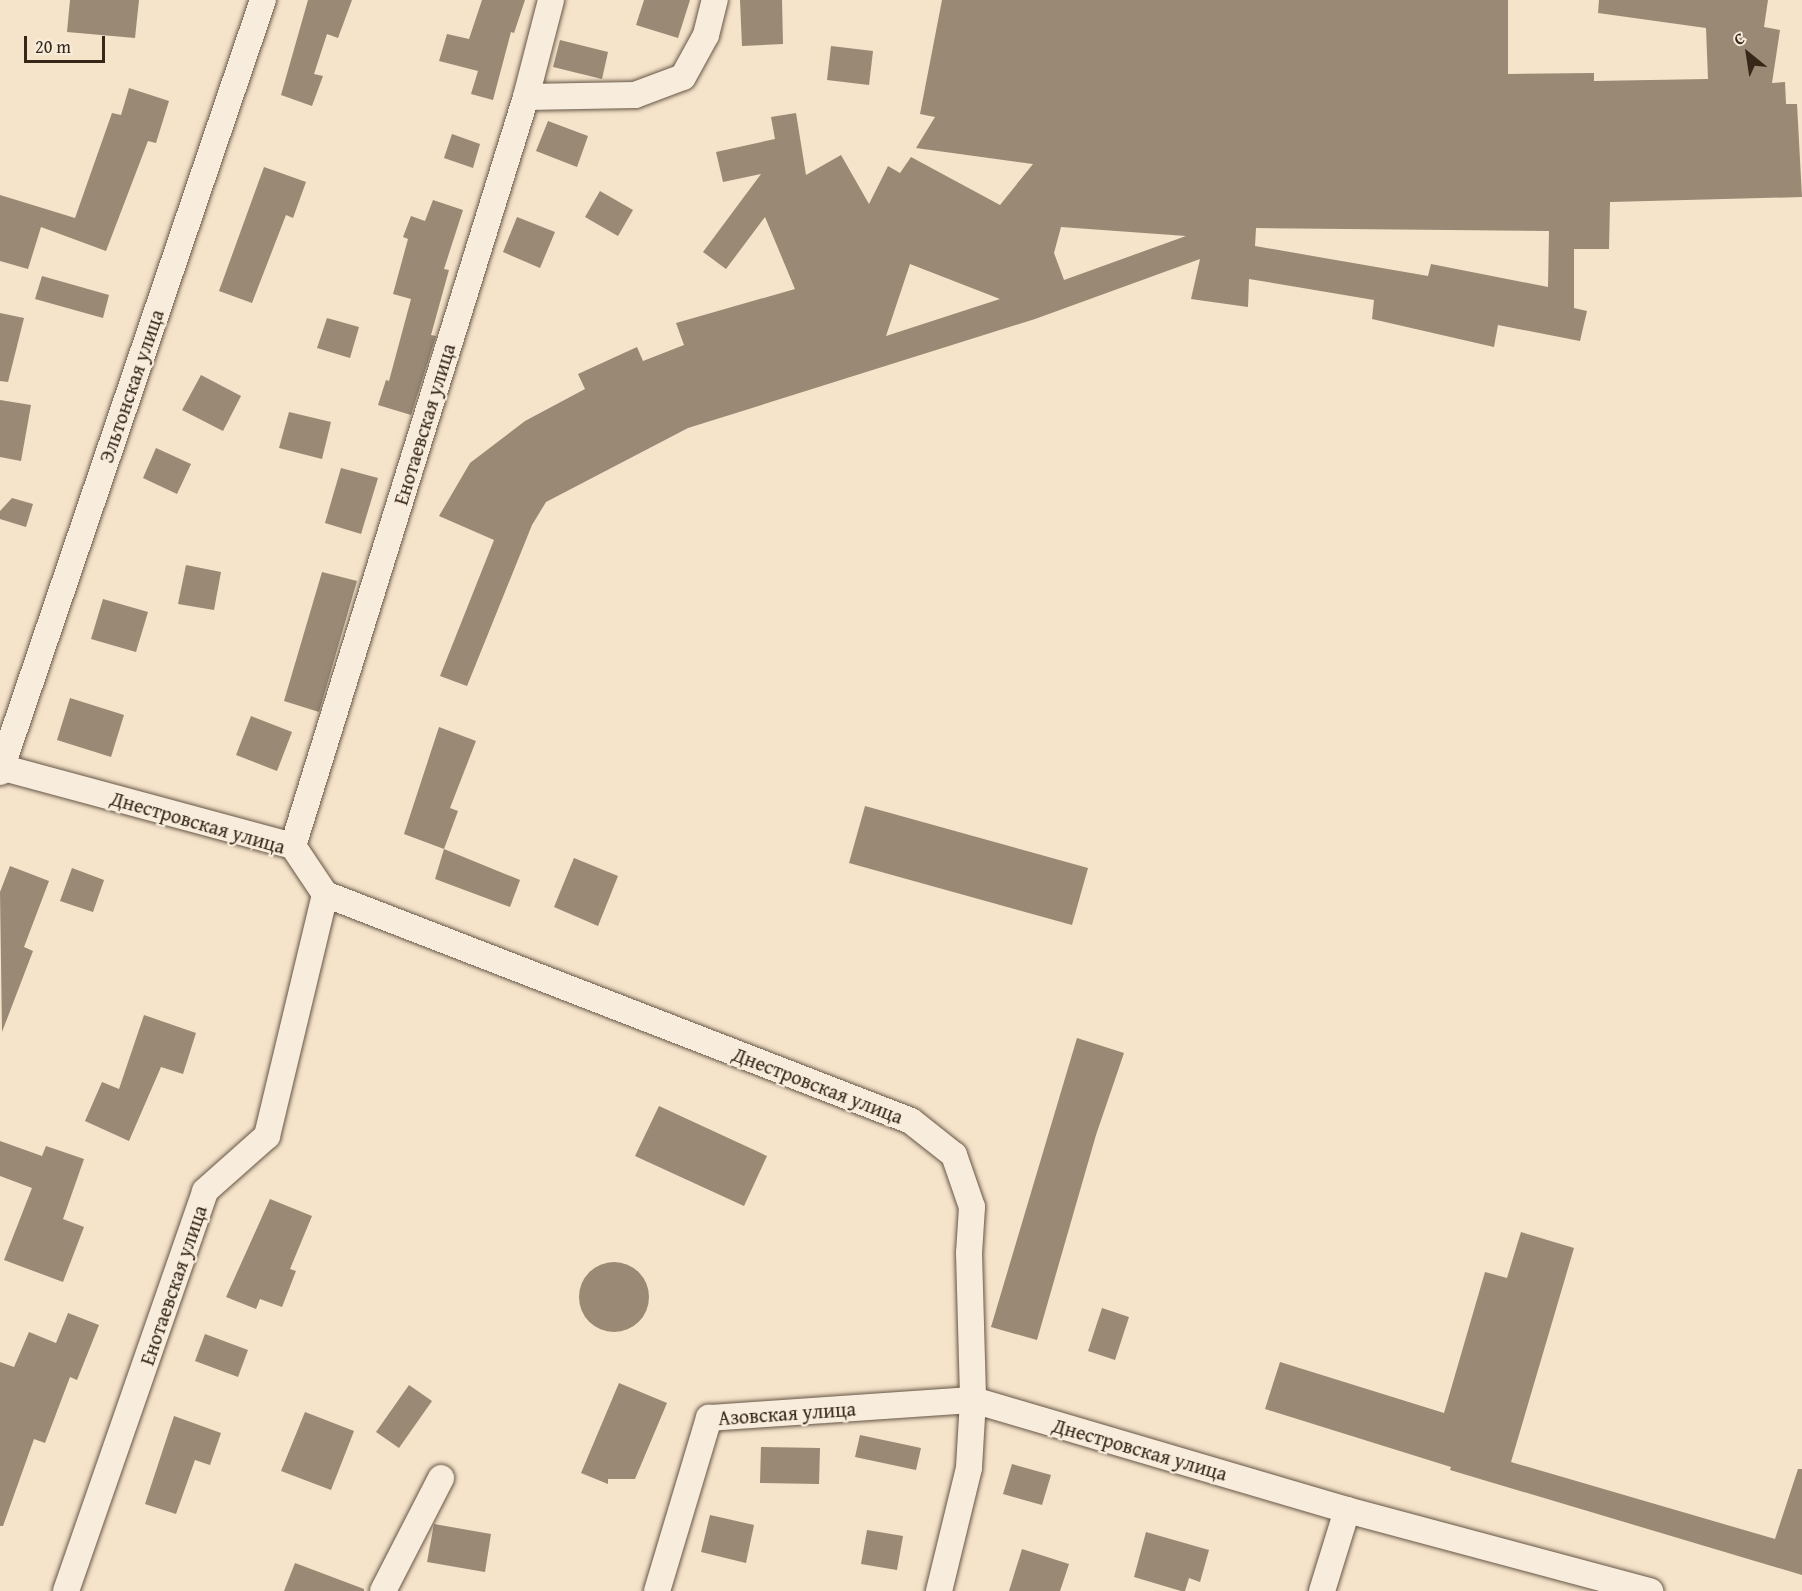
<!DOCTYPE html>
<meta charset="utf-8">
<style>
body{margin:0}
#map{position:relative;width:1802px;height:1591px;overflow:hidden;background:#f5e3ca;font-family:"Gentium Book Plus",serif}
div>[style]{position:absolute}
.building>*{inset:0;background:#998975}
.round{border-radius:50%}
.roads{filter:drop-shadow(0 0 2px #665645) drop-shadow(0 0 2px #665645)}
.minor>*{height:26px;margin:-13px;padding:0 13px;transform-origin:13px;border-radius:13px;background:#f8eddd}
span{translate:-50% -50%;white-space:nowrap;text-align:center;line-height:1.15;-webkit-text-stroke:4.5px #f8eddd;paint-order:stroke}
.street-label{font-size:20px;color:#362719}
.north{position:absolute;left:1718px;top:24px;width:60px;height:60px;-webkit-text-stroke:4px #f8eddd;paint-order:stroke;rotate:330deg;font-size:16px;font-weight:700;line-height:24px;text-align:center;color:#362719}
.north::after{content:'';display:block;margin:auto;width:21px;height:27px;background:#362719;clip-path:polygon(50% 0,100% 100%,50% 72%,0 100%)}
.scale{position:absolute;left:24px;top:36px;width:81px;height:27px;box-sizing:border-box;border:3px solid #362719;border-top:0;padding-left:8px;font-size:18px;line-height:21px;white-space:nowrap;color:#362719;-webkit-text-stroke:4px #f8eddd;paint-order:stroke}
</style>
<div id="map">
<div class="building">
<div style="clip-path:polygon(70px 0,139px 0,135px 38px,67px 32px)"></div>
<div style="clip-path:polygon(308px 0,352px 0,338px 38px,327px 34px,314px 74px,323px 76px,312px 106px,281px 95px)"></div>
<div style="clip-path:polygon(482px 0,525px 0,514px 33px,511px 32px,493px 100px,471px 94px,478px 71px,439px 61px,447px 34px,469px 39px)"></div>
<div style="clip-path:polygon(644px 0,690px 0,678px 38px,636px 25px)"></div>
<div style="clip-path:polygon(740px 0,782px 0,783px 44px,742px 46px)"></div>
<div style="clip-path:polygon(evenodd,942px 0,1508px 0,1508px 74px,1594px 73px,1594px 81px,1708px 79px,1706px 28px,1598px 13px,1599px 0,1768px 0,1764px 27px,1780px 30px,1772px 83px,1785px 82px,1786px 104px,1797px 104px,1802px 197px,1610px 202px,1609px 249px,1574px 249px,1574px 308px,1587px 311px,1580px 341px,1498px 325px,1494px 347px,1372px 319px,1374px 300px,1249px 279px,1248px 307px,1191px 299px,1200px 259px,1035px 319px,688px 428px,546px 502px,532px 525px,467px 686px,440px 676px,494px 540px,439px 516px,470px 463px,525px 421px,585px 389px,578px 374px,637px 347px,643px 361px,684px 345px,676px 323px,795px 289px,765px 217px,726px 269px,703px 252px,761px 174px,723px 182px,716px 152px,775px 139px,771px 117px,796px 113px,806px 175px,841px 155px,869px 204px,888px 166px,900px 173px,911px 157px,1000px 205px,1033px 164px,916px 148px,935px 117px,920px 114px,942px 0,1061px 227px,1186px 236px,1064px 280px,1054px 253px,1061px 227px,942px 0,1256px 228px,1549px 231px,1548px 287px,1431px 264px,1428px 276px,1255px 246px,1256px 228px,942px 0,910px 264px,1000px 299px,886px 336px,910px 264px)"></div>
<div style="clip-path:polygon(560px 40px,608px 52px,602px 79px,553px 67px)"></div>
<div style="clip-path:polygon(831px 46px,873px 51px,869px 85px,827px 80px)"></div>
<div style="clip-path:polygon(129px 88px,169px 101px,156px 143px,148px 141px,106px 251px,41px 227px,28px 269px,0 261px,0 195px,75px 218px,112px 113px,121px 115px)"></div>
<div style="clip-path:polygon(548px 121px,588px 136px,577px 167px,536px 151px)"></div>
<div style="clip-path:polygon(452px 134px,480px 144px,473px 168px,444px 158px)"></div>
<div style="clip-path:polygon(264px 167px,306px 182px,293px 218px,286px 215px,252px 303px,219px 291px)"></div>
<div style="clip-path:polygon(600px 191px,633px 210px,618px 236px,585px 217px)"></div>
<div style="clip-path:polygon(433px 200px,463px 210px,444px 269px,449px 270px,431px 335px,436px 336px,411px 415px,378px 405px,386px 380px,389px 381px,411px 299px,393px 294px,408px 239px,403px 237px,411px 216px,425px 221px)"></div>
<div style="clip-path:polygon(517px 217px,555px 232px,540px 268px,503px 252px)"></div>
<div style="clip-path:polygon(42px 276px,109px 295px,103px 318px,35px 299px)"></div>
<div style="clip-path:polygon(0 313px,24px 318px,8px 382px,0 381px)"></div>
<div style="clip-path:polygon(327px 318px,359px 327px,350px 358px,317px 348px)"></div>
<div style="clip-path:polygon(201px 375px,241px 396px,223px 431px,182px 410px)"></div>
<div style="clip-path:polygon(0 400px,31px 405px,21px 461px,0 457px)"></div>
<div style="clip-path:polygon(289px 412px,331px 422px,322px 459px,279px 448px)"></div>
<div style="clip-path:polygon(156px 448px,191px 464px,177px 494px,143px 478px)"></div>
<div style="clip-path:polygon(341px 468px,378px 478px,361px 534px,325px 523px)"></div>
<div style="clip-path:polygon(12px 498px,33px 504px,26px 527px,0 519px,0 511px)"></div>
<div style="clip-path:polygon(186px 565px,221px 572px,214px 610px,178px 604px)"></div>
<div style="clip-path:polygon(322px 572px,357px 581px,319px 712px,284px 701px)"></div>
<div style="clip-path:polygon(103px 599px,148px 612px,136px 652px,91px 639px)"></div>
<div style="clip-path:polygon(70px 698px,124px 715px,111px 757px,57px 740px)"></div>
<div style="clip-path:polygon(251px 716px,292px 732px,277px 771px,236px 755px)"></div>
<div style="clip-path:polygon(439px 727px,476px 741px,450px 808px,458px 811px,444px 849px,404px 834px)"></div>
<div style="clip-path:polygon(865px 806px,1088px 868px,1072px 925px,849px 863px)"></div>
<div style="clip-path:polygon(444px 849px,520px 880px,510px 907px,435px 879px)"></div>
<div style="clip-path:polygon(574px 858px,618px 876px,598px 926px,554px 907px)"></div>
<div style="clip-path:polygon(10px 866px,49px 881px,24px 947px,33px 951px,2px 1032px,0 892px)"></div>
<div style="clip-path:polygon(72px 868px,104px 880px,93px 912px,60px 901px)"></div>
<div style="clip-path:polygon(144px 1015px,196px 1033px,183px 1074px,161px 1067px,129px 1141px,85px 1121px,102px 1082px,119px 1089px)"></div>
<div style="clip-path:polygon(1077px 1038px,1124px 1053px,1096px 1135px,1037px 1340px,991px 1327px)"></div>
<div style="clip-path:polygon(659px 1106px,767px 1156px,744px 1206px,635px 1156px)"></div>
<div style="clip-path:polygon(0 1141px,42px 1156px,46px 1146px,84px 1159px,63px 1219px,84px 1227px,63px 1282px,4px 1260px,32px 1188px,0 1176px)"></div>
<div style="clip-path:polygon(270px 1199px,312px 1216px,290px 1269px,296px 1271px,282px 1307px,260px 1299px,256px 1309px,226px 1297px)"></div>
<div style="clip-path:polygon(1521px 1232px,1574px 1248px,1511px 1462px,1775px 1539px,1798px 1469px,1802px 1469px,1802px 1575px,1450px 1470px,1451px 1467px,1265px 1409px,1280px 1362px,1444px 1413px,1485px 1272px,1507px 1278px)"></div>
<div class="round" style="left:579px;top:1262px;width:70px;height:70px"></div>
<div style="clip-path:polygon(1102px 1308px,1129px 1317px,1115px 1360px,1088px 1351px)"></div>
<div style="clip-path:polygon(68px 1313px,99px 1325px,77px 1380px,70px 1377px,45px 1443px,34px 1439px,3px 1526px,0 1526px,0 1362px,14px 1367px,29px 1332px,56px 1343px)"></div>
<div style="clip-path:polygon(205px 1334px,248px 1350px,238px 1377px,195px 1361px)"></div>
<div style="clip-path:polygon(619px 1383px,667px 1403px,635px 1479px,608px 1479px,608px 1484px,581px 1473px)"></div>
<div style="clip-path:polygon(409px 1385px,432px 1401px,399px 1448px,376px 1432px)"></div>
<div style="clip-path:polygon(305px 1412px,354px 1431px,331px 1490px,281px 1471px)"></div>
<div style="clip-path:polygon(174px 1416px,221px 1433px,210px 1465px,195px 1460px,176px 1514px,145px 1504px)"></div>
<div style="clip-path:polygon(860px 1435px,921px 1448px,916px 1470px,855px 1457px)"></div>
<div style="clip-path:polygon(761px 1447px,820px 1448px,819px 1484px,760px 1483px)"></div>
<div style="clip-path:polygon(1012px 1464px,1051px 1475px,1042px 1505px,1003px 1494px)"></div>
<div style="clip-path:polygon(710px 1515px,754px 1525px,746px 1563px,701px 1552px)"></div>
<div style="clip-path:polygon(434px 1524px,491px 1534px,485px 1572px,427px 1562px)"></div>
<div style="clip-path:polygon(867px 1530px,903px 1536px,897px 1570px,861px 1564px)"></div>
<div style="clip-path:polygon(1146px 1532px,1209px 1550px,1200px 1582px,1189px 1578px,1185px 1591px,1181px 1591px,1134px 1577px)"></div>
<div style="clip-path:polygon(1022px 1549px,1069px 1564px,1060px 1591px,1009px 1591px)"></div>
<div style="clip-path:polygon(295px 1563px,364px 1589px,364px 1591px,284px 1591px)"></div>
</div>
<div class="roads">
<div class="minor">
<div style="left:526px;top:97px;width:109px;rotate:-1.1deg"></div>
<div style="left:635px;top:95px;width:51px;rotate:-20.6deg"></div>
<div style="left:683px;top:77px;width:48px;rotate:-61.3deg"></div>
<div style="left:706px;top:35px;width:36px;rotate:-76deg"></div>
<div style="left:0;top:767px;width:303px;rotate:15.1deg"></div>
<div style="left:293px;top:846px;width:58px;rotate:56.3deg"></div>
<div style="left:325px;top:894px;width:628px;rotate:21.17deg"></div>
<div style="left:911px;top:1121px;width:55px;rotate:38.3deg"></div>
<div style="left:954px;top:1155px;width:55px;rotate:70.9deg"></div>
<div style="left:972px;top:1207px;width:46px;rotate:93.7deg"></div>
<div style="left:969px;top:1253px;width:147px;rotate:88.4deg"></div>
<div style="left:973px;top:1400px;width:390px;rotate:16.4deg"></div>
<div style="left:1347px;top:1510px;width:314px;rotate:15deg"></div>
<div style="left:0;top:772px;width:816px;rotate:-71.19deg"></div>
<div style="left:293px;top:846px;width:784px;rotate:-72.72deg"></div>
<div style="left:526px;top:97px;width:100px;rotate:-75.5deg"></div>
<div style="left:66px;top:1591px;width:423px;rotate:-70.8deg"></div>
<div style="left:205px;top:1191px;width:83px;rotate:-41.6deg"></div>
<div style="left:267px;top:1136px;width:249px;rotate:-76.5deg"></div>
<div style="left:383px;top:1591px;width:127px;rotate:-62.8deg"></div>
<div style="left:657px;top:1591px;width:181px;rotate:-73.3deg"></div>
<div style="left:709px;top:1418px;width:265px;rotate:-3.9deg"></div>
<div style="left:973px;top:1400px;width:68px;rotate:93.4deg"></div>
<div style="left:969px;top:1468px;width:127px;rotate:103.7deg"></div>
<div style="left:1322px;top:1591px;width:85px;rotate:-72.8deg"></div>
</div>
</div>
<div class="street-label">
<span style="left:131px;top:386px;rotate:-71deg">Эльтонская улица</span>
<span style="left:424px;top:424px;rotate:-73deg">Енотаевская улица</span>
<span style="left:198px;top:822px;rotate:16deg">Днестровская улица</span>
<span style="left:818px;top:1085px;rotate:21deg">Днестровская улица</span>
<span style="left:173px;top:1285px;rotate:-71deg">Енотаевская улица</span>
<span style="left:787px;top:1413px;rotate:-4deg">Азовская улица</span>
<span style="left:1140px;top:1449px;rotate:16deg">Днестровская улица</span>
</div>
<div class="north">С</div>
<div class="scale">20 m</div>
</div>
